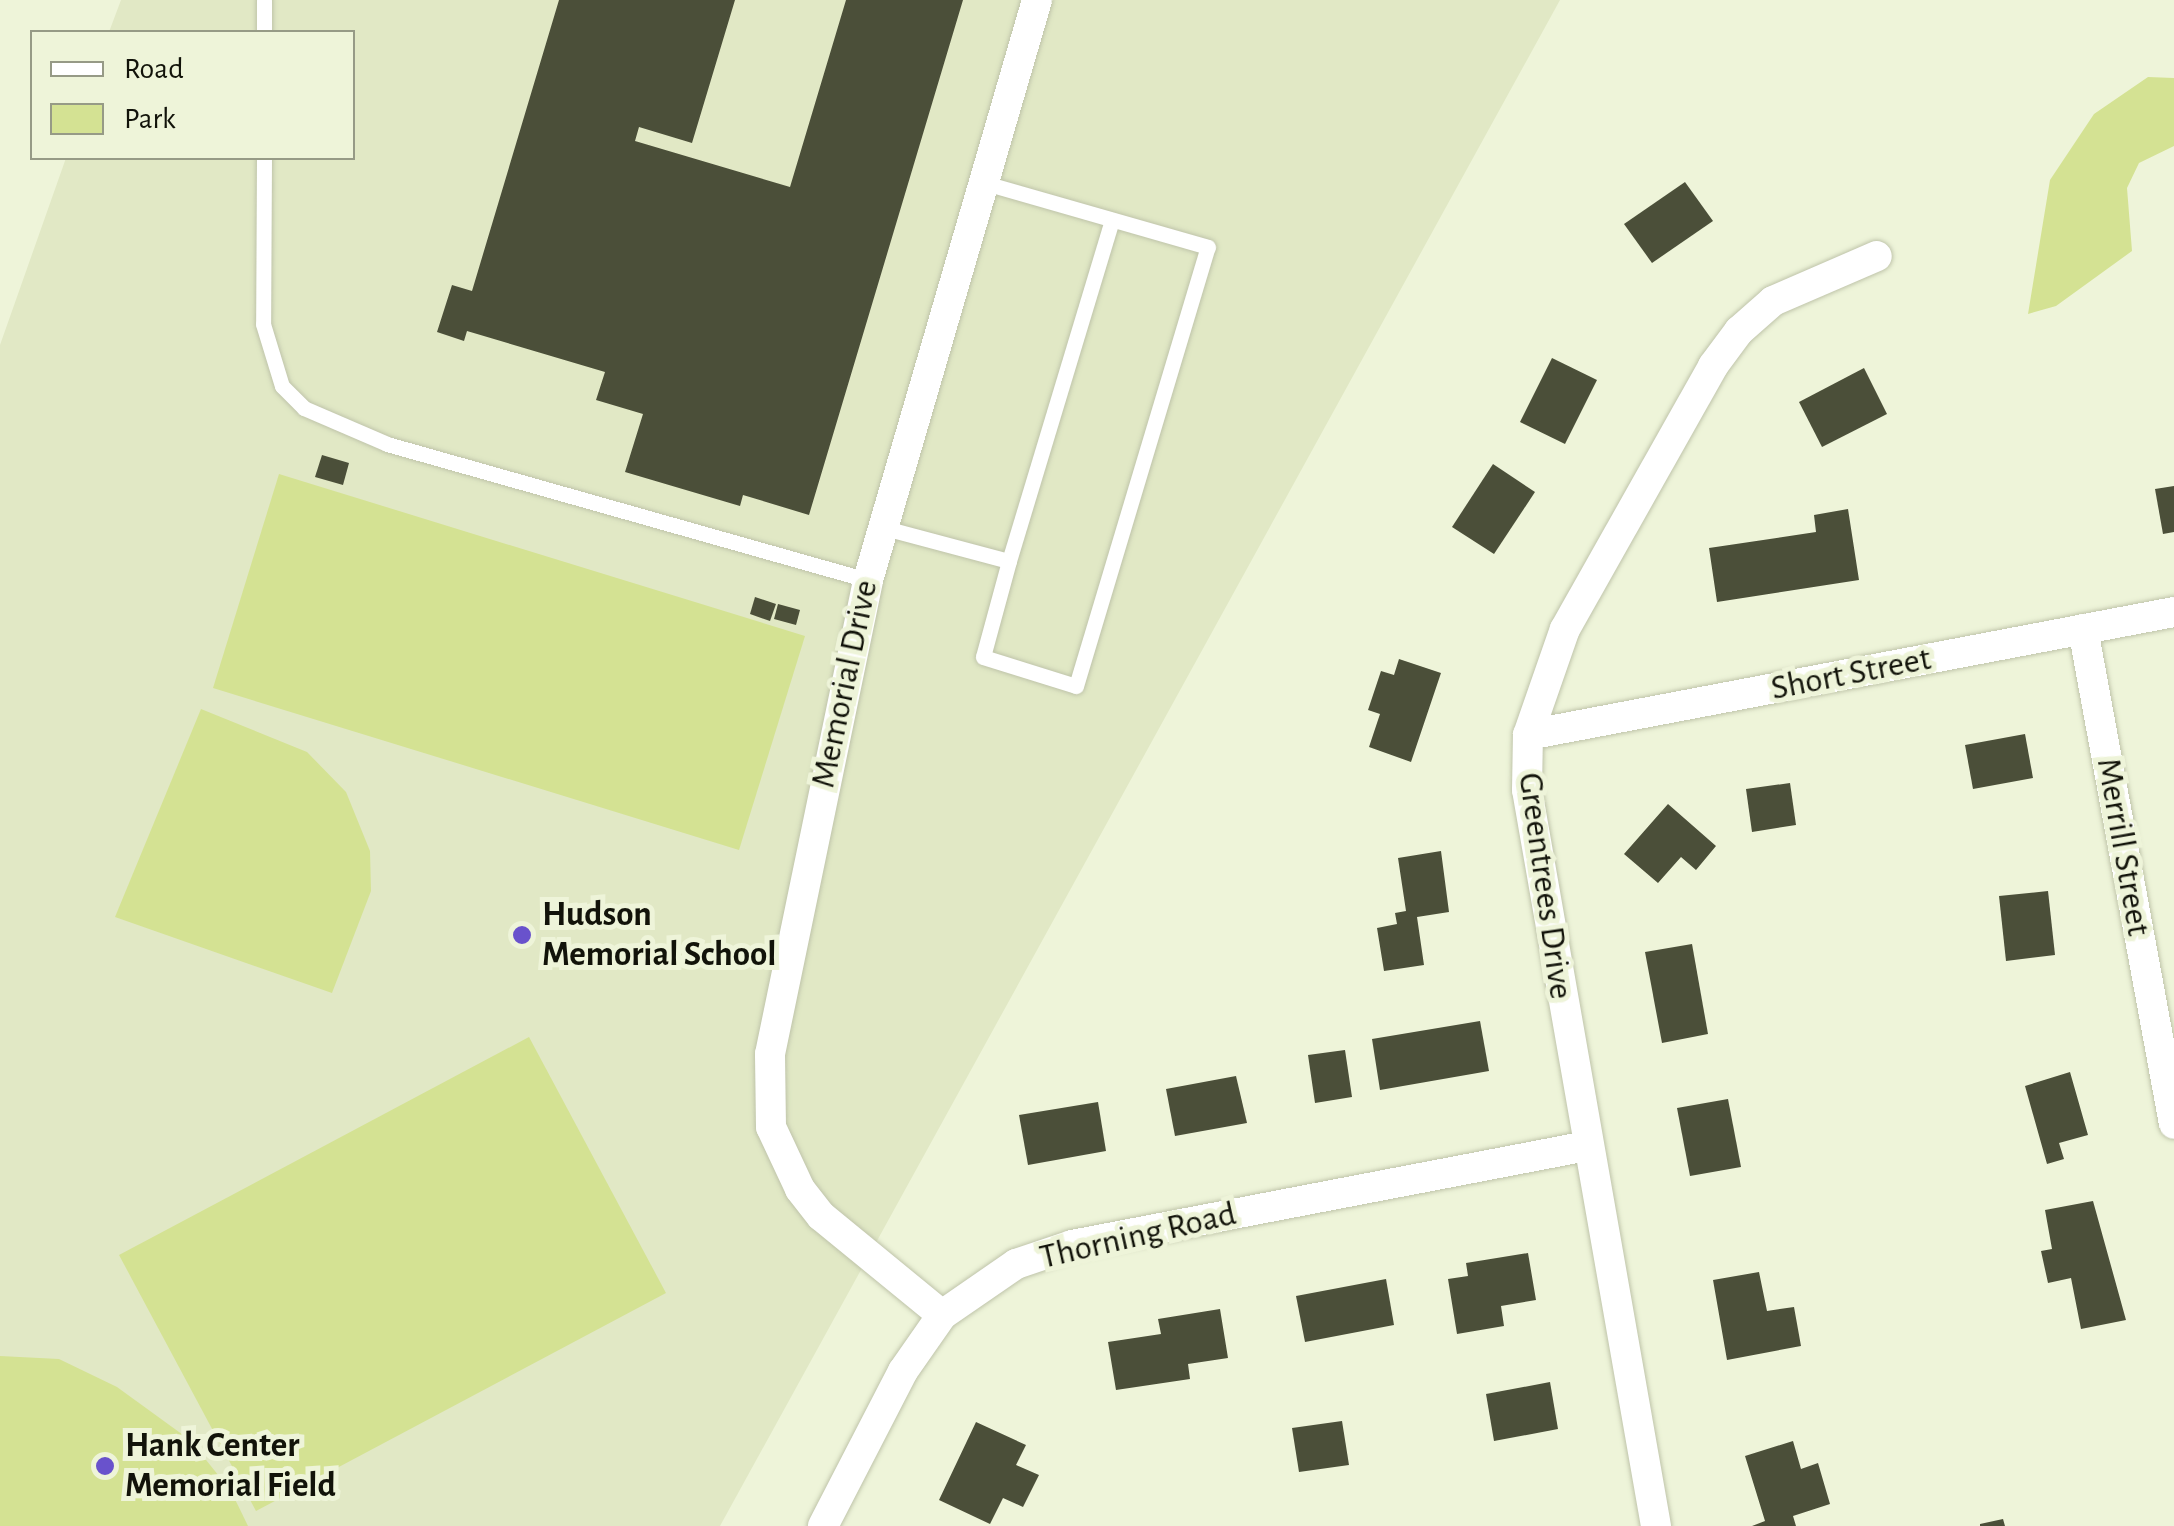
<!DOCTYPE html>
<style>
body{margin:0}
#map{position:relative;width:2174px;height:1526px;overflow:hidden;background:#eef4d9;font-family:"Alegreya Sans",sans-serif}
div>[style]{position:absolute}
.built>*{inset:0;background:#e1e8c5}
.green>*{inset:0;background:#d4e293}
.building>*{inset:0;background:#4b4f39}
.roads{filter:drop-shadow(0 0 2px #bfc4aa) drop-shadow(0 0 2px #bfc4aa)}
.service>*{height:15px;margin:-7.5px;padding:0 7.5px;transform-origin:7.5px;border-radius:7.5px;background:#fff}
.minor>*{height:30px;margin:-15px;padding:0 15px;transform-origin:15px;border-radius:15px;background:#fff}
.dots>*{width:28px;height:28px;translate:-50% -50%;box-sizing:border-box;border:5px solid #eef4d9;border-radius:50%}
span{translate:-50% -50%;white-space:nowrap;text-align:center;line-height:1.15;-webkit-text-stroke:10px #eef4d9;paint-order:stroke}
.street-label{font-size:35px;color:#12130a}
.poi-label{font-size:35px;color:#12130a;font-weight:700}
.left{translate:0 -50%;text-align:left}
.legend{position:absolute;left:30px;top:30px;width:325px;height:130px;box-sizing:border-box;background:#eef4d9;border:2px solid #969a86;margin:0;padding:12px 18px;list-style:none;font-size:30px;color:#12130a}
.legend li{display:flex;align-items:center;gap:20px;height:50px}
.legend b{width:50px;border:2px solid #969a86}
</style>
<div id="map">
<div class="built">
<div style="clip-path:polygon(121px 0,1560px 0,720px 1526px,0 1526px,0 345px,66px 158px,352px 158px,352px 32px,109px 32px)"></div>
</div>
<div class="green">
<div style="clip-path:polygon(2148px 77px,2174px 78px,2174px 146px,2139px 163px,2127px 188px,2132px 251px,2056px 306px,2028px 314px,2050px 180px,2094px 114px)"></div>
<div style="clip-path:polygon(279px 474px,805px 636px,739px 850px,213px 688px)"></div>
<div style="clip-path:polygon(201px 709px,307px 752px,346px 792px,370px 851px,371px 891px,332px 993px,115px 917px)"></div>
<div style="clip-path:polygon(529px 1037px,666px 1293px,256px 1511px,119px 1255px)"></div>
<div style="clip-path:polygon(0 1356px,59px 1359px,117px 1387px,190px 1440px,231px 1491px,248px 1526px,0 1526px)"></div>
</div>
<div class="building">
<div style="clip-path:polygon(559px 0,735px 0,692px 143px,639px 127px,635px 141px,790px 187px,846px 0,963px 0,809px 515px,743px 495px,740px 506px,625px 472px,643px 414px,596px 400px,605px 372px,467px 331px,464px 341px,437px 332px,452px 285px,472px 291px)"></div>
<div style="clip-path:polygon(1685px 182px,1713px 221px,1652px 263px,1624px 224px)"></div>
<div style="clip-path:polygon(1552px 358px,1597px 380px,1565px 444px,1520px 422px)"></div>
<div style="clip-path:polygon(1864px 368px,1887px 414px,1822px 447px,1799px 402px)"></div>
<div style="clip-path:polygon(322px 455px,349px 463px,343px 485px,315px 477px)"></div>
<div style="clip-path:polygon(1493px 464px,1535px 492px,1494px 554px,1452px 527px)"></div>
<div style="clip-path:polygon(2174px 486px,2174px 532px,2163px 534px,2155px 489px)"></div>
<div style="clip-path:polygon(1848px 509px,1859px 580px,1717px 602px,1709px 548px,1816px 532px,1814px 515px)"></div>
<div style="clip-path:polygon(755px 597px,776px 604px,770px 621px,750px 614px)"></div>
<div style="clip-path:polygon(778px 604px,800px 610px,796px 625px,774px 619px)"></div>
<div style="clip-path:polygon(1399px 659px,1441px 673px,1411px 762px,1369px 747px,1380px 714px,1368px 710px,1381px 671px,1394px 675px)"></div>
<div style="clip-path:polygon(2025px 734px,2033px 778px,1973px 789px,1965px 745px)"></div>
<div style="clip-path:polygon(1790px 783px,1796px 825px,1752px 832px,1746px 789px)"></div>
<div style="clip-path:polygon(1668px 804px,1716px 846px,1696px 870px,1681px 857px,1658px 883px,1624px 854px)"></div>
<div style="clip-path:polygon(1441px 851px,1449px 912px,1417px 917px,1424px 965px,1384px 971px,1377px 928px,1397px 924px,1395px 913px,1406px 911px,1398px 858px)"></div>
<div style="clip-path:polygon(2048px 891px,2055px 955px,2006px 961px,1999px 896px)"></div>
<div style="clip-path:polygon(1692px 944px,1708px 1034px,1662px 1043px,1645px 952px)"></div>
<div style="clip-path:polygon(1480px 1021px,1489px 1071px,1380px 1090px,1372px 1039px)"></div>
<div style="clip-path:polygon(1345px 1050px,1352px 1097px,1315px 1103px,1308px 1055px)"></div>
<div style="clip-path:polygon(2070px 1072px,2088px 1135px,2059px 1143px,2064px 1159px,2047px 1164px,2025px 1086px)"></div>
<div style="clip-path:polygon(1236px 1076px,1247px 1123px,1175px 1136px,1166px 1089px)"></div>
<div style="clip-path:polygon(1728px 1099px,1741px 1167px,1690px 1176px,1677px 1108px)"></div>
<div style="clip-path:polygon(1098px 1102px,1106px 1151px,1028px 1165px,1019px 1115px)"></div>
<div style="clip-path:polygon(2093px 1201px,2126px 1320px,2081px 1329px,2071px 1278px,2048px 1283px,2041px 1251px,2052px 1249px,2045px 1210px)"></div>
<div style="clip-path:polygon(1528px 1253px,1536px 1300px,1501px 1306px,1504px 1326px,1457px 1334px,1448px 1279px,1468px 1276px,1466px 1263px)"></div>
<div style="clip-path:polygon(1759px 1272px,1767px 1311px,1794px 1307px,1801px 1346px,1727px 1360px,1713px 1280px)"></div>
<div style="clip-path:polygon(1386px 1279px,1394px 1325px,1305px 1342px,1296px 1296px)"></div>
<div style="clip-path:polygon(1220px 1309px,1228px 1358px,1188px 1364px,1190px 1379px,1116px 1390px,1108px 1342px,1161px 1334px,1158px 1319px)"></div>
<div style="clip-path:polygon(1550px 1382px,1558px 1429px,1494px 1441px,1486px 1394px)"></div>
<div style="clip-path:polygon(1342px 1421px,1349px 1465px,1299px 1472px,1292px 1428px)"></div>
<div style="clip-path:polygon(976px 1422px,1026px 1445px,1016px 1465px,1039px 1475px,1023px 1507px,1003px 1498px,990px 1524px,939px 1500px)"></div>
<div style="clip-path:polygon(1793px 1441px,1801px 1469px,1818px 1463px,1830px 1504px,1793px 1516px,1796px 1526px,1752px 1526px,1765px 1521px,1745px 1456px)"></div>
<div style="clip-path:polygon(2003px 1519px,2005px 1526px,1980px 1526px,1980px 1524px)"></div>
</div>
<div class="roads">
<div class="service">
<div style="left:264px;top:32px;width:32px;rotate:-90deg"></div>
<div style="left:264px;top:158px;width:166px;rotate:90.3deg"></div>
<div style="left:263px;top:324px;width:65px;rotate:73deg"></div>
<div style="left:282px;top:386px;width:31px;rotate:45deg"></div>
<div style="left:304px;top:408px;width:90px;rotate:23.4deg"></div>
<div style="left:387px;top:444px;width:500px;rotate:15.8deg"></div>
<div style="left:881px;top:527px;width:132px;rotate:14.9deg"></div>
<div style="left:1009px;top:561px;width:99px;rotate:105.2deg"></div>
<div style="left:983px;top:657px;width:97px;rotate:17.3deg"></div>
<div style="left:1076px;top:686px;width:458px;rotate:-73.3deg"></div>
<div style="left:1208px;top:247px;width:235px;rotate:-164deg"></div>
<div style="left:1009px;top:561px;width:356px;rotate:-73.2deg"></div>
</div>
<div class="minor">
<div style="left:2083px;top:629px;width:503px;rotate:79.58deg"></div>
<div style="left:1528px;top:735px;width:658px;rotate:-10.78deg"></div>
<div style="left:942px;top:1315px;width:156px;rotate:-140.7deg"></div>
<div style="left:821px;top:1216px;width:34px;rotate:-128deg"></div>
<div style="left:800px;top:1189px;width:68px;rotate:-115.1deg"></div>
<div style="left:771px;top:1127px;width:73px;rotate:-90.8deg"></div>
<div style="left:770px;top:1054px;width:484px;rotate:-78.3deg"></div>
<div style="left:868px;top:580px;width:604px;rotate:-73.75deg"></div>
<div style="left:823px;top:1526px;width:174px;rotate:-62.7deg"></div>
<div style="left:903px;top:1371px;width:68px;rotate:-55.1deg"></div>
<div style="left:942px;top:1315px;width:90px;rotate:-34.6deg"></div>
<div style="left:1016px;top:1264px;width:59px;rotate:-18.7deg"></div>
<div style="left:1072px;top:1245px;width:524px;rotate:-10.88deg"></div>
<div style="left:1656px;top:1526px;width:747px;rotate:-99.94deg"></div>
<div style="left:1527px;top:790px;width:55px;rotate:-89deg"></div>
<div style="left:1528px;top:735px;width:112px;rotate:-70.8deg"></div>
<div style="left:1565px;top:629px;width:302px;rotate:-60.6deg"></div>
<div style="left:1713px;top:366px;width:44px;rotate:-53.4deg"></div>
<div style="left:1739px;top:331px;width:45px;rotate:-41.4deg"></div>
<div style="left:1773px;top:301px;width:113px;rotate:-23.4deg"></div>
</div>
</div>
<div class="dots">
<div style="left:522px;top:935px;background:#6952cc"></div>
<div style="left:105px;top:1466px;background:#6952cc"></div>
</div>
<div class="street-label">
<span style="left:1851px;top:674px;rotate:-11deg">Short Street</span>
<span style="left:845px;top:684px;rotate:-78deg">Memorial Drive</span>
<span style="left:2123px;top:847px;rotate:80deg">Merrill Street</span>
<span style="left:1545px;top:886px;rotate:82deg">Greentrees Drive</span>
<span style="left:1138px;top:1236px;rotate:-13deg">Thorning Road</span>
</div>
<div class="poi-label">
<span class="left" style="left:542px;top:935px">Hudson<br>Memorial School</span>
<span class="left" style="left:125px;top:1466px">Hank Center<br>Memorial Field</span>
</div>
<ul class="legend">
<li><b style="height:12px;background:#fff"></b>Road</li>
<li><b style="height:28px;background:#d4e293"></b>Park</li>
</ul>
</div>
